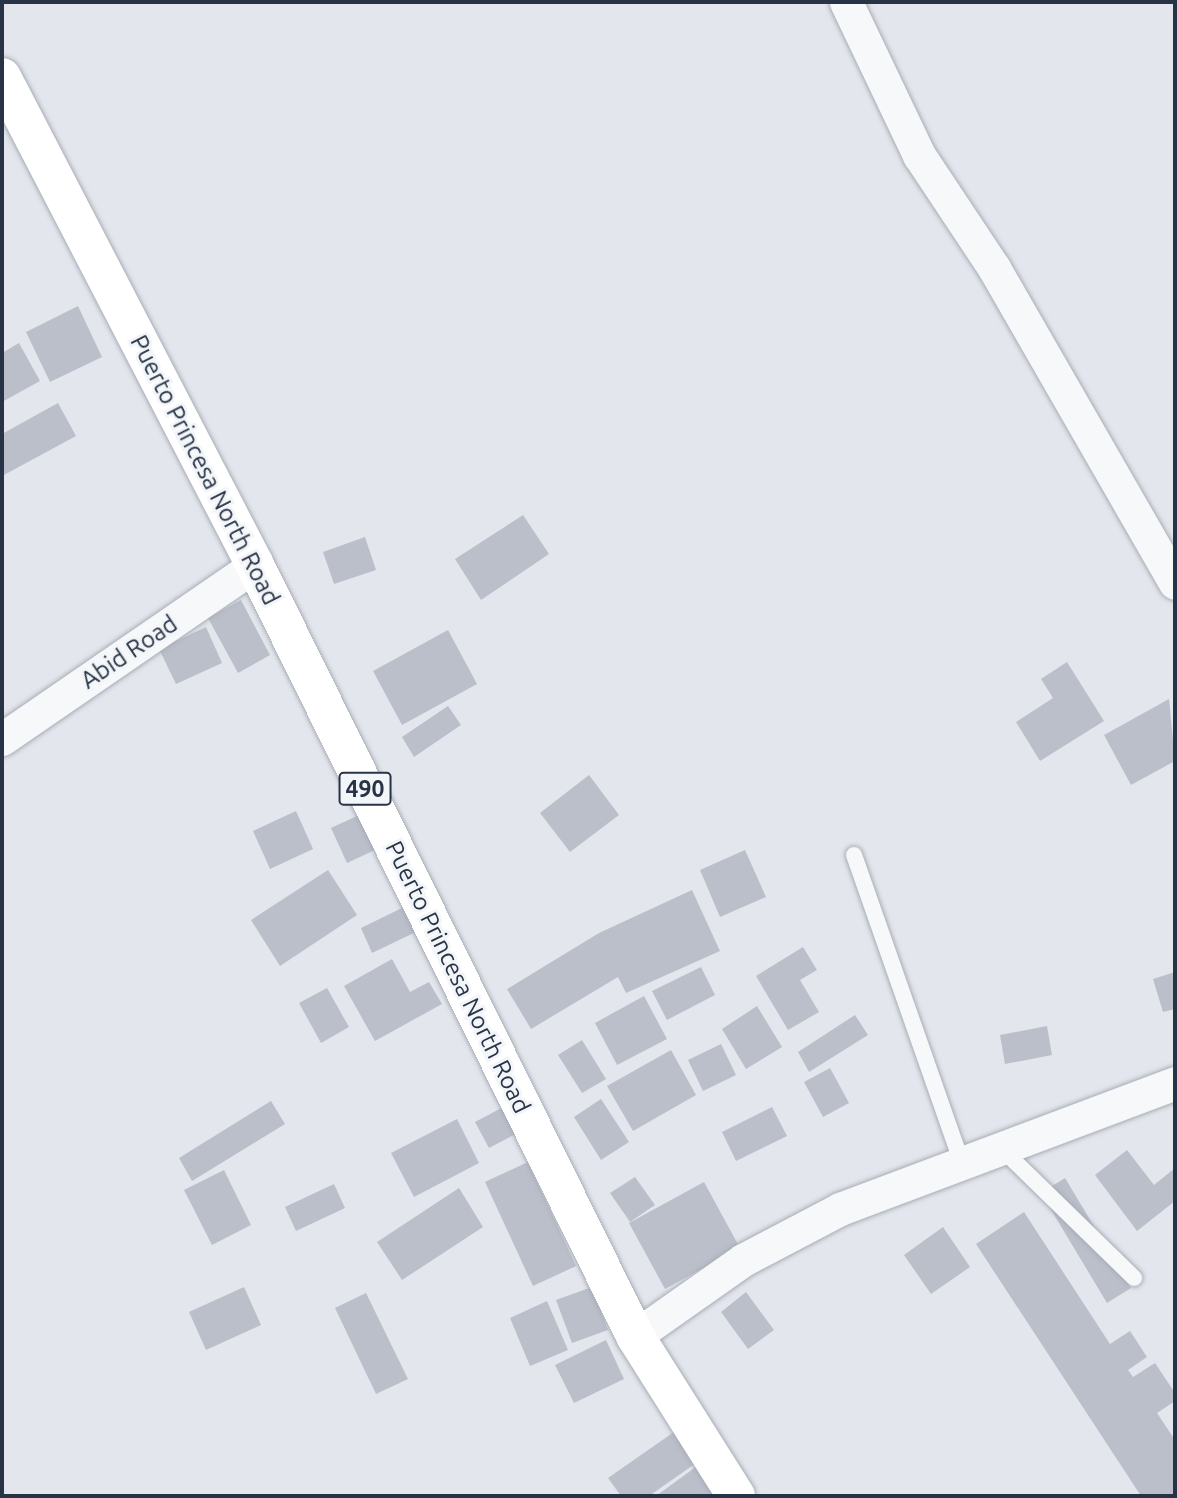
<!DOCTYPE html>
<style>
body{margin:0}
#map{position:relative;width:1177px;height:1498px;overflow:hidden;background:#e3e6ec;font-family:Ubuntu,sans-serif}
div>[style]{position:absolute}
.building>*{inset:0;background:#babfca}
.roads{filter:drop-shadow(0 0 2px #a7adb7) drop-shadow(0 0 2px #a7adb7)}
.service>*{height:16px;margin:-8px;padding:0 8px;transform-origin:8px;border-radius:8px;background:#f7f8fa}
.minor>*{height:33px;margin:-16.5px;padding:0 16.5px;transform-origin:16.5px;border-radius:16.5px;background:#f7f8fa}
.primary>*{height:38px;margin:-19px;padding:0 19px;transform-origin:19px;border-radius:19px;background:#fff}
span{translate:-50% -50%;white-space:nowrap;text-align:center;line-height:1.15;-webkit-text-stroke:6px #f3f6f9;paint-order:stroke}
.shield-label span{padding:2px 5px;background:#f3f6f9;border:2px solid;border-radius:5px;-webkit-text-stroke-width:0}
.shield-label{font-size:23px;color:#293346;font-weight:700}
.street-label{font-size:24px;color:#293346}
.frame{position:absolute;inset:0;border:4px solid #293346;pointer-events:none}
</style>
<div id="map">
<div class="building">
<div style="clip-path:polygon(78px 306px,102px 357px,50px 382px,26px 332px)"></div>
<div style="clip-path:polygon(19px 343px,40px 381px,2px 402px,2px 353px)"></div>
<div style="clip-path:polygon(58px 403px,76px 436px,2px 476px,2px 434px)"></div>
<div style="clip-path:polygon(523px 515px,549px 554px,481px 600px,455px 559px)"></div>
<div style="clip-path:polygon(365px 537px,376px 570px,334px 584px,323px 552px)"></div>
<div style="clip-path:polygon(241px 600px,270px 655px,238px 673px,208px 618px)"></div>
<div style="clip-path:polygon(206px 627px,222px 663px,176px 684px,159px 649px)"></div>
<div style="clip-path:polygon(448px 630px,477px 684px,402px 725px,373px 671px)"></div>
<div style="clip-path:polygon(1067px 662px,1104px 721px,1040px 761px,1016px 722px,1053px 698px,1041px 679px)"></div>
<div style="clip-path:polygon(1169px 699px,1175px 761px,1131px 785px,1104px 735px)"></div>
<div style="clip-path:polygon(448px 706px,461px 725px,414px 757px,402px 737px)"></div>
<div style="clip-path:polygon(589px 775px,619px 815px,570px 852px,540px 813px)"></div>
<div style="clip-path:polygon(296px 811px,313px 849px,270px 869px,253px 831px)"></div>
<div style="clip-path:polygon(359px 815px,375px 850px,347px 863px,331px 828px)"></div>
<div style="clip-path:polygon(745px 850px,766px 897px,720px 917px,700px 870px)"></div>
<div style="clip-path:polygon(328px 870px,357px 915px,280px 966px,251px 920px)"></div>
<div style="clip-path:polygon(692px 890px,720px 951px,626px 993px,618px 977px,531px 1029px,507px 989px,599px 933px)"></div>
<div style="clip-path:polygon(406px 906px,418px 931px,372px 953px,361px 928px)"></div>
<div style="clip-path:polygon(803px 947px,817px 970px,800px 980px,819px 1012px,788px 1030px,756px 976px)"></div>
<div style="clip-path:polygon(392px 959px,410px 992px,429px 982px,442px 1004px,375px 1041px,344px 986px)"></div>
<div style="clip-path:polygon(701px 967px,715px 995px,667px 1020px,652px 991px)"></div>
<div style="clip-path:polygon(1175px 972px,1175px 1009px,1163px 1012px,1153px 979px)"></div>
<div style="clip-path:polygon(327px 988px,349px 1027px,321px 1043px,299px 1003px)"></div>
<div style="clip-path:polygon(644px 996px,667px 1039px,617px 1065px,595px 1023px)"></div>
<div style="clip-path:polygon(757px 1006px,782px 1047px,746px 1069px,722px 1029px)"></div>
<div style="clip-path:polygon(855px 1015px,868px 1035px,809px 1072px,798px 1052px)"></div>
<div style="clip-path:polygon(1047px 1026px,1052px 1055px,1005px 1064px,1000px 1035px)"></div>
<div style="clip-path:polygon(582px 1040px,606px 1079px,582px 1093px,558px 1055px)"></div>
<div style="clip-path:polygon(721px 1044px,736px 1075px,703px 1091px,688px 1060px)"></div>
<div style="clip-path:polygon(671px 1050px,696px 1095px,633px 1131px,607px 1086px)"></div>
<div style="clip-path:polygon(830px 1068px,849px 1103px,823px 1117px,804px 1082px)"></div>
<div style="clip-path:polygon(601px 1099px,629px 1142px,601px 1160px,574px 1117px)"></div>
<div style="clip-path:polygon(271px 1101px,285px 1124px,192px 1181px,179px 1158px)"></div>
<div style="clip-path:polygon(513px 1102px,527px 1128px,489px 1148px,475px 1122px)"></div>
<div style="clip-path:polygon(772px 1107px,787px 1136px,736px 1161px,722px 1132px)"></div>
<div style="clip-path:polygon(457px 1119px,479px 1163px,414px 1197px,391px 1153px)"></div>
<div style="clip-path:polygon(1127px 1150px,1154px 1185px,1175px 1168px,1175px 1201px,1137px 1231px,1095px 1175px)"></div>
<div style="clip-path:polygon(528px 1162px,576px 1266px,533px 1286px,485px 1182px)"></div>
<div style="clip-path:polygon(224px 1170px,251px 1225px,212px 1245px,184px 1190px)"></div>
<div style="clip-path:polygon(635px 1177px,655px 1205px,630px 1222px,610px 1193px)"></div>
<div style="clip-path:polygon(1065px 1178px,1131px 1288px,1107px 1303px,1041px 1193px)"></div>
<div style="clip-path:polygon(704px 1182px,740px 1248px,665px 1289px,629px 1223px)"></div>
<div style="clip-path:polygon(334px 1184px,345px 1208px,296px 1231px,285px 1207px)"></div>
<div style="clip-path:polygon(459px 1188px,483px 1227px,402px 1280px,377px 1242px)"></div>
<div style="clip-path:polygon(1024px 1212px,1110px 1344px,1130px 1331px,1147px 1357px,1128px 1370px,1133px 1377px,1155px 1363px,1175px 1393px,1175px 1401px,1157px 1413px,1175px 1440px,1175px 1496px,1141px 1496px,976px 1244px)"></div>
<div style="clip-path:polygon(943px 1227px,970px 1267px,931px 1294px,904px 1255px)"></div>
<div style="clip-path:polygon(244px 1287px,261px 1325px,206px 1350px,189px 1312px)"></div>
<div style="clip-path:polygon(592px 1287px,608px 1330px,572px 1343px,556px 1300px)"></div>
<div style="clip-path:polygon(746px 1292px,774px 1330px,748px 1349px,721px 1312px)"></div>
<div style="clip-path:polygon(366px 1293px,408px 1379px,376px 1394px,335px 1308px)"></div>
<div style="clip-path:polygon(547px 1301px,568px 1350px,530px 1366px,510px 1318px)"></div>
<div style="clip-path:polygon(606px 1340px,624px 1379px,574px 1403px,555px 1365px)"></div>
<div style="clip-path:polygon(684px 1425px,706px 1456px,649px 1496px,621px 1496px,608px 1478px)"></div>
<div style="clip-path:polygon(704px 1461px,730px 1496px,656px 1496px)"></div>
</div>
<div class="roads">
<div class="service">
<div style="left:854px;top:855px;width:321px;rotate:70.7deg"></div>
<div style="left:1001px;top:1148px;width:186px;rotate:44.3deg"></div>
</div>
<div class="minor">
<div style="left:846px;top:2px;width:170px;rotate:64.5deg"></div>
<div style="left:919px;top:155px;width:136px;rotate:56.4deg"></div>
<div style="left:994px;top:268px;width:363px;rotate:60.1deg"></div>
<div style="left:2px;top:739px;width:307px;rotate:-34.5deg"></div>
<div style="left:635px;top:1336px;width:132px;rotate:-35.1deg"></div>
<div style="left:743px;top:1260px;width:110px;rotate:-27.7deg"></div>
<div style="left:840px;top:1209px;width:358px;rotate:-20.6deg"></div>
</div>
<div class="primary">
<div style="left:2px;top:77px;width:550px;rotate:62.6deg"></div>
<div style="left:255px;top:565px;width:860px;rotate:63.76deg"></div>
<div style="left:635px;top:1336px;width:189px;rotate:57.7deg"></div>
</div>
</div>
<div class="shield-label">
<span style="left:365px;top:789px">490</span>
</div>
<div class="street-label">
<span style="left:205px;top:470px;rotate:63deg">Puerto Princesa North Road</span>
<span style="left:129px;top:652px;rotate:-34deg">Abid Road</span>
<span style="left:458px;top:977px;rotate:64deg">Puerto Princesa North Road</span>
</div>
<div class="frame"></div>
</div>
